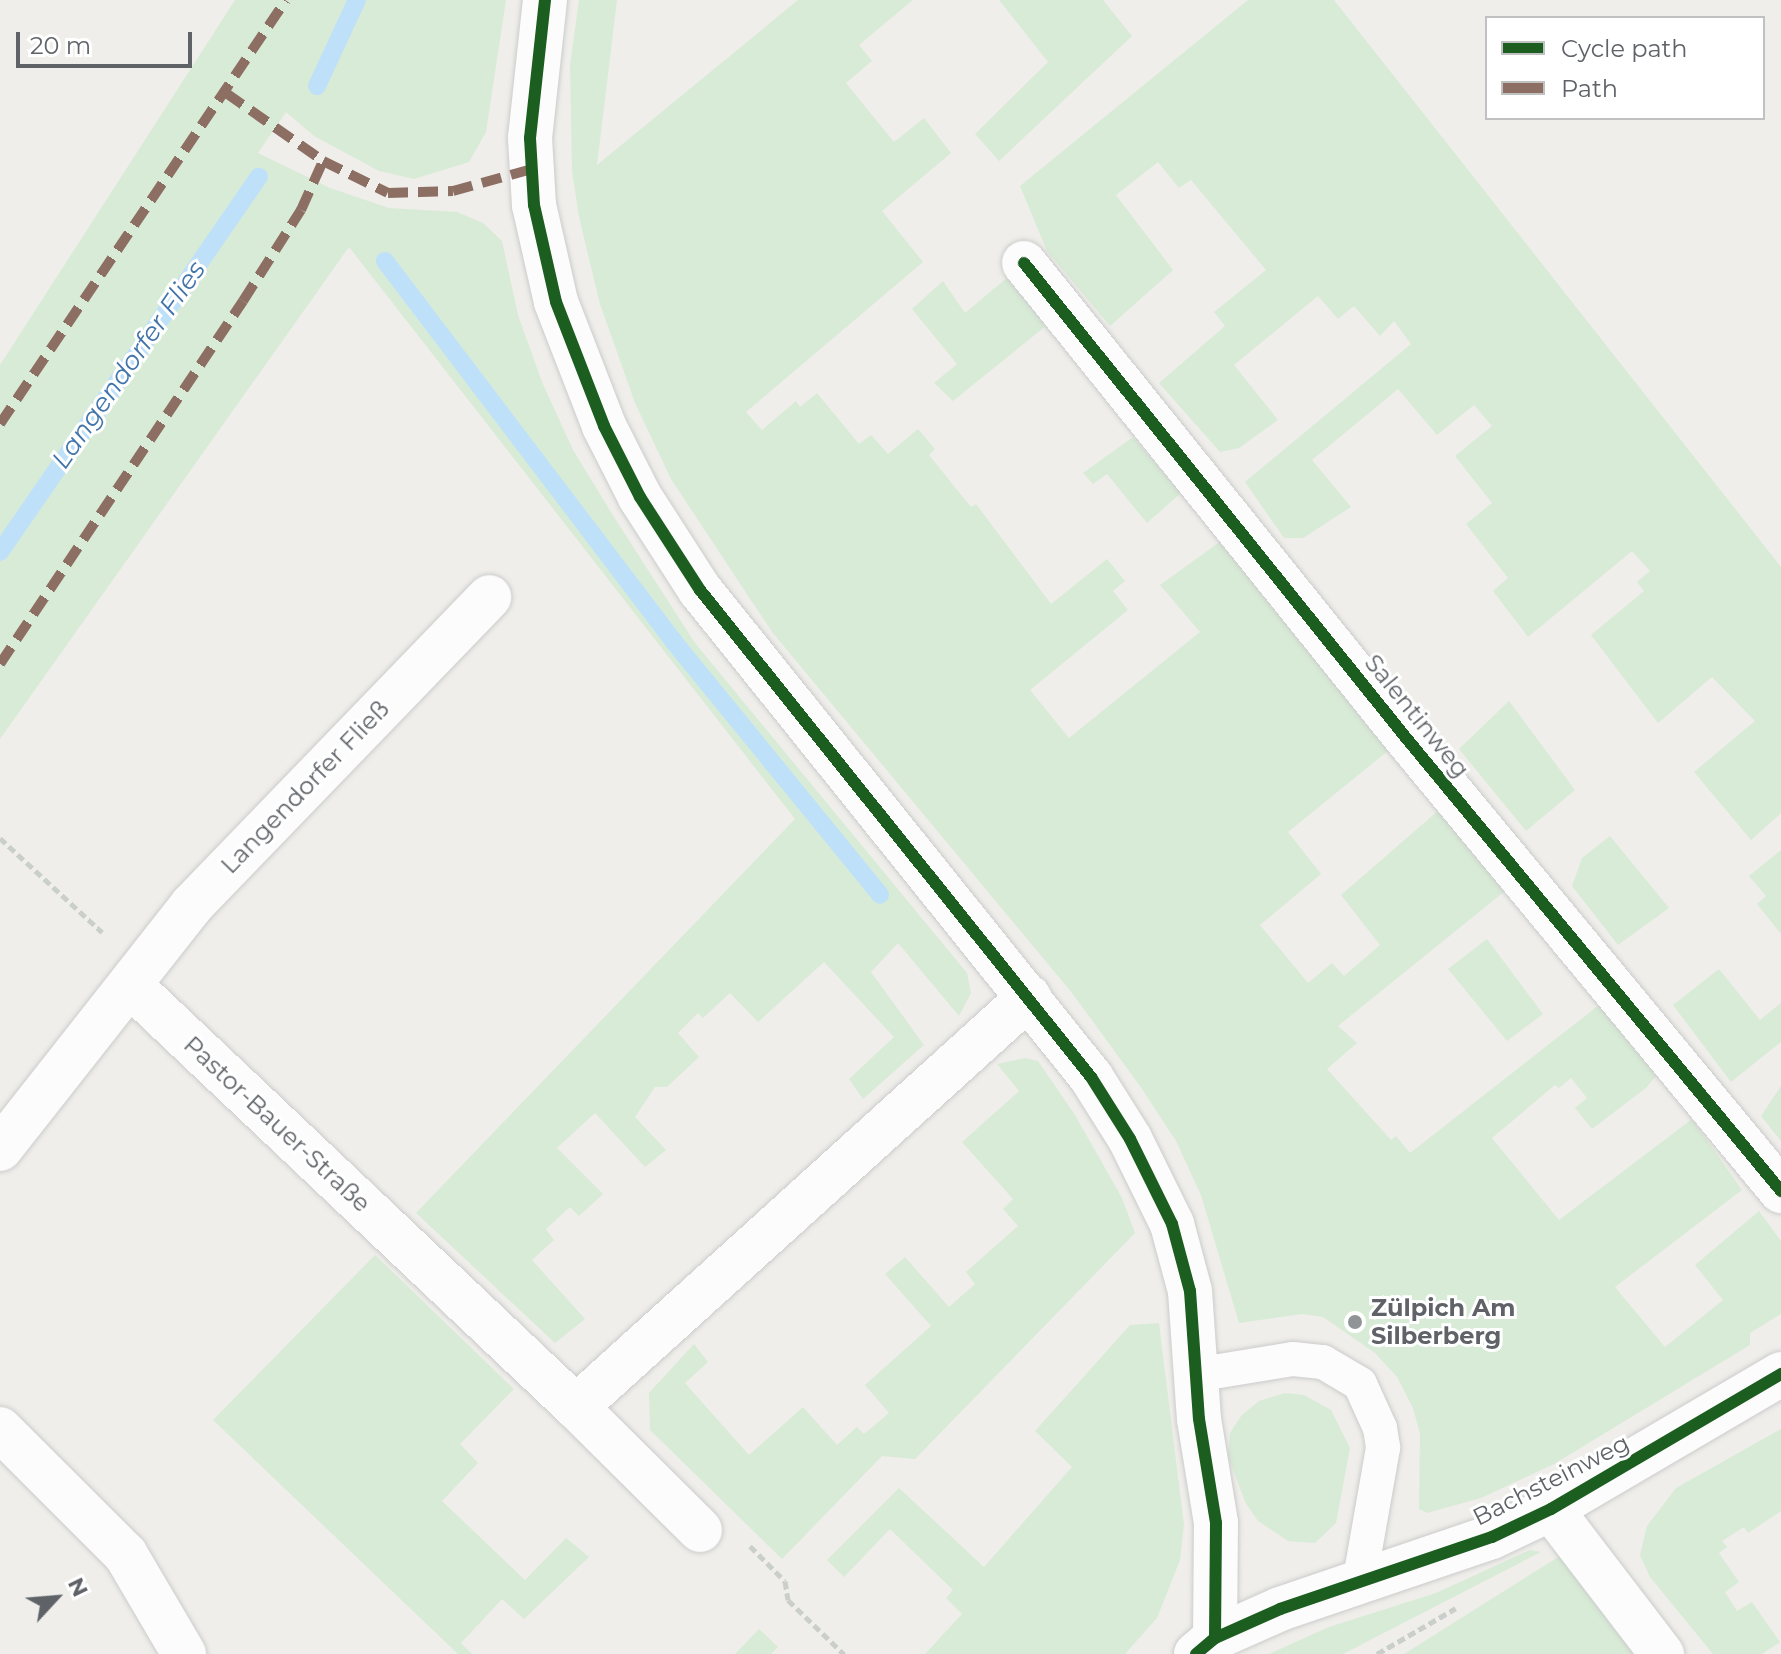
<!DOCTYPE html>
<meta charset="utf-8">
<style>
body{margin:0}
#map{position:relative;width:1781px;height:1654px;overflow:hidden;background:#efeeea;font-family:Montserrat,sans-serif}
div>[style]{position:absolute}
.green>*{inset:0;background:#d8ebd6}
.stream>*{height:18px;margin:-9px;padding:0 9px;transform-origin:9px;border-radius:9px;background:#bfe0f9}
.path>*{height:5px;margin-top:-2.5px;transform-origin:0;background:repeating-linear-gradient(90deg,#cacfcc 0 8px,transparent 0 12px)}
.roads{filter:drop-shadow(0 0 2px #cbcccc) drop-shadow(0 0 2px #cbcccc)}
.lane>*{height:34px;margin:-17px;padding:0 17px;transform-origin:17px;border-radius:17px;background:#fdfcfc}
.street>*{height:44px;margin:-22px;padding:0 22px;transform-origin:22px;border-radius:22px;background:#fdfcfc}
.secondary>*{height:44px;margin:-22px;padding:0 22px;transform-origin:22px;border-radius:22px;background:#fdfcfc}
.quiet>*{height:10px;margin-top:-5px;transform-origin:0;background:repeating-linear-gradient(90deg,#8d6e63 0 20px,transparent 0 30px)}
.cycleway>*{height:12px;margin:-6px;padding:0 6px;transform-origin:6px;border-radius:6px;background:#1b5e20}
.dots>*{width:22px;height:22px;translate:-50% -50%;box-sizing:border-box;border:4px solid #fff;border-radius:50%}
span{translate:-50% -50%;white-space:nowrap;text-align:center;line-height:1.15;-webkit-text-stroke:6px #fff;paint-order:stroke}
.street-label{font-size:24px;color:#5f6368}
.poi-label{font-size:24px;color:#5f6368;font-weight:700}
.left{translate:0 -50%;text-align:left}
.water-label{font-size:26px;color:#4174aa;font-style:italic}
.legend{position:absolute;left:1485px;top:16px;width:280px;height:104px;box-sizing:border-box;background:#fff;border:2px solid #bfc1c3;margin:0;padding:10px 14px;list-style:none;font-size:24px;color:#5f6368}
.legend li{display:flex;align-items:center;gap:16px;height:40px}
.legend b{width:40px;border:2px solid #bfc1c3}
.north{position:absolute;left:16px;top:1558px;width:80px;height:80px;-webkit-text-stroke:6px #fff;paint-order:stroke;rotate:64deg;font-size:22px;font-weight:700;line-height:32px;text-align:center;color:#5f6368}
.north::after{content:'';display:block;margin:auto;width:28px;height:36px;background:#5f6368;clip-path:polygon(50% 0,100% 100%,50% 72%,0 100%)}
.scale{position:absolute;left:16px;top:32px;width:176px;height:36px;box-sizing:border-box;border:4px solid #5f6368;border-top:0;padding-left:10px;font-size:24px;line-height:28px;white-space:nowrap;color:#5f6368;-webkit-text-stroke:6px #fff;paint-order:stroke}
</style>
<div id="map">
<div class="green">
<div style="clip-path:polygon(235px 0,506px 0,486px 132px,469px 162px,414px 179px,379px 171px,314px 136px,286px 112px,258px 153px,330px 188px,389px 208px,457px 212px,483px 223px,502px 241px,518px 315px,542px 382px,573px 450px,614px 517px,695px 643px,967px 973px,971px 993px,959px 1016px,898px 943px,871px 972px,924px 1045px,863px 1099px,849px 1079px,894px 1037px,824px 962px,758px 1022px,730px 993px,703px 1018px,698px 1013px,678px 1033px,699px 1057px,667px 1087px,655px 1087px,635px 1117px,666px 1150px,645px 1167px,595px 1113px,557px 1148px,603px 1194px,579px 1216px,570px 1207px,546px 1229px,554px 1240px,532px 1260px,585px 1319px,555px 1343px,416px 1213px,795px 819px,349px 247px,0 739px,0 365px)"></div>
<div style="clip-path:polygon(579px 0,617px 0,597px 165px,798px 0,913px 0,859px 45px,872px 61px,846px 83px,894px 142px,924px 118px,951px 153px,882px 211px,923px 262px,746px 412px,762px 430px,796px 401px,800px 407px,817px 393px,859px 444px,871px 435px,888px 454px,918px 429px,935px 449px,929px 455px,971px 507px,976px 504px,1051px 604px,1107px 559px,1125px 581px,1113px 591px,1128px 610px,1030px 690px,1069px 738px,1200px 632px,1160px 585px,1221px 541px,1389px 750px,1288px 832px,1321px 874px,1260px 925px,1308px 983px,1332px 963px,1344px 976px,1380px 945px,1341px 895px,1440px 809px,1505px 891px,1338px 1026px,1357px 1043px,1327px 1069px,1391px 1140px,1396px 1136px,1410px 1153px,1599px 1005px,1658px 1074px,1646px 1088px,1592px 1129px,1575px 1108px,1587px 1098px,1571px 1078px,1559px 1088px,1555px 1085px,1492px 1138px,1559px 1220px,1692px 1119px,1742px 1190px,1615px 1287px,1665px 1347px,1723px 1300px,1695px 1265px,1759px 1211px,1781px 1241px,1781px 1314px,1750px 1333px,1750px 1345px,1554px 1464px,1481px 1498px,1427px 1513px,1419px 1509px,1420px 1434px,1413px 1408px,1397px 1377px,1375px 1353px,1323px 1317px,1302px 1314px,1239px 1323px,1201px 1195px,1176px 1141px,1140px 1086px,1072px 993px,772px 632px,671px 479px,635px 403px,600px 304px,579px 217px,572px 171px,570px 65px)"></div>
<div style="clip-path:polygon(999px 0,1103px 0,1132px 36px,999px 161px,975px 134px,1048px 62px)"></div>
<div style="clip-path:polygon(1248px 0,1334px 0,1781px 567px,1781px 813px,1751px 840px,1694px 772px,1755px 721px,1712px 677px,1658px 723px,1591px 635px,1644px 591px,1637px 582px,1650px 571px,1632px 551px,1528px 637px,1493px 591px,1508px 578px,1466px 524px,1492px 503px,1455px 456px,1492px 426px,1474px 405px,1437px 435px,1398px 389px,1312px 460px,1351px 507px,1303px 538px,1284px 538px,1245px 482px,1411px 344px,1394px 321px,1380px 336px,1354px 306px,1338px 319px,1318px 296px,1234px 365px,1278px 420px,1239px 448px,1220px 452px,1159px 383px,1225px 326px,1214px 312px,1266px 270px,1191px 180px,1179px 188px,1158px 162px,1116px 195px,1173px 270px,1110px 326px,1047px 251px,1020px 186px)"></div>
<div style="clip-path:polygon(1008px 277px,1047px 325px,953px 401px,934px 383px,957px 364px,912px 309px,943px 281px,965px 313px)"></div>
<div style="clip-path:polygon(1133px 437px,1181px 493px,1147px 523px,1107px 474px,1093px 484px,1083px 473px)"></div>
<div style="clip-path:polygon(1509px 701px,1575px 790px,1526px 831px,1459px 749px)"></div>
<div style="clip-path:polygon(1610px 836px,1669px 908px,1618px 945px,1572px 886px,1582px 858px)"></div>
<div style="clip-path:polygon(1781px 850px,1781px 934px,1757px 904px,1766px 896px,1749px 876px)"></div>
<div style="clip-path:polygon(1487px 939px,1543px 1014px,1507px 1041px,1448px 969px)"></div>
<div style="clip-path:polygon(1719px 969px,1760px 1020px,1781px 1003px,1781px 1042px,1731px 1082px,1673px 1005px)"></div>
<div style="clip-path:polygon(1025px 1058px,1038px 1061px,1075px 1115px,1122px 1198px,1135px 1233px,915px 1459px,882px 1456px,782px 1559px,650px 1430px,649px 1393px,694px 1344px,708px 1362px,685px 1383px,749px 1455px,803px 1407px,837px 1445px,857px 1427px,864px 1434px,889px 1413px,865px 1385px,931px 1326px,885px 1274px,905px 1257px,949px 1307px,975px 1284px,966px 1272px,1018px 1226px,1003px 1209px,1013px 1199px,962px 1142px,1019px 1091px,997px 1064px)"></div>
<div style="clip-path:polygon(1781px 1086px,1781px 1141px,1761px 1116px)"></div>
<div style="clip-path:polygon(375px 1255px,514px 1389px,460px 1444px,478px 1463px,442px 1501px,525px 1580px,566px 1538px,589px 1557px,524px 1619px,502px 1599px,461px 1643px,472px 1654px,458px 1654px,213px 1420px)"></div>
<div style="clip-path:polygon(1159px 1323px,1184px 1525px,1180px 1560px,1157px 1618px,1125px 1654px,925px 1654px,962px 1614px,946px 1598px,953px 1590px,890px 1529px,844px 1577px,827px 1560px,899px 1488px,984px 1567px,1072px 1467px,1035px 1431px,1130px 1325px)"></div>
<div style="clip-path:polygon(1285px 1393px,1304px 1395px,1331px 1410px,1350px 1448px,1336px 1523px,1315px 1543px,1288px 1541px,1258px 1521px,1245px 1502px,1228px 1456px,1230px 1433px,1241px 1416px,1259px 1401px)"></div>
<div style="clip-path:polygon(1781px 1429px,1781px 1511px,1748px 1533px,1744px 1527px,1722px 1541px,1727px 1547px,1719px 1553px,1739px 1582px,1725px 1592px,1737px 1611px,1752px 1602px,1780px 1642px,1762px 1654px,1713px 1654px,1650px 1577px,1640px 1555px,1647px 1526px,1676px 1488px)"></div>
<div style="clip-path:polygon(1530px 1550px,1541px 1552px,1343px 1654px,1269px 1654px,1329px 1627px,1436px 1593px)"></div>
<div style="clip-path:polygon(1560px 1556px,1639px 1654px,1404px 1654px)"></div>
<div style="clip-path:polygon(759px 1629px,778px 1647px,771px 1654px,735px 1654px)"></div>
</div>
<div class="stream">
<div style="left:317px;top:86px;width:95px;rotate:-65.1deg"></div>
<div style="left:385px;top:261px;width:478px;rotate:52.8deg"></div>
<div style="left:674px;top:642px;width:326px;rotate:50.8deg"></div>
<div style="left:0;top:552px;width:456px;rotate:-55.4deg"></div>
</div>
<div class="path">
<div style="left:0;top:838px;width:139px;rotate:42.7deg"></div>
<div style="left:750px;top:1546px;width:49px;rotate:45deg"></div>
<div style="left:785px;top:1581px;width:19px;rotate:81deg"></div>
<div style="left:788px;top:1600px;width:78px;rotate:44deg"></div>
<div style="left:1377px;top:1654px;width:91px;rotate:-30.2deg"></div>
</div>
<div class="roads">
<div class="lane">
<div style="left:1195px;top:1375px;width:99px;rotate:-9.3deg"></div>
<div style="left:1293px;top:1359px;width:30px;rotate:6deg"></div>
<div style="left:1323px;top:1362px;width:43px;rotate:30.7deg"></div>
<div style="left:1360px;top:1384px;width:48px;rotate:65.6deg"></div>
<div style="left:1380px;top:1428px;width:20px;rotate:81deg"></div>
<div style="left:1383px;top:1448px;width:132px;rotate:100deg"></div>
</div>
<div class="street">
<div style="left:545px;top:0;width:139px;rotate:96.2deg"></div>
<div style="left:530px;top:138px;width:67px;rotate:86.6deg"></div>
<div style="left:534px;top:205px;width:99px;rotate:77.2deg"></div>
<div style="left:556px;top:302px;width:133px;rotate:68.8deg"></div>
<div style="left:604px;top:426px;width:80px;rotate:63.1deg"></div>
<div style="left:640px;top:497px;width:111px;rotate:57.2deg"></div>
<div style="left:700px;top:590px;width:625px;rotate:51.24deg"></div>
<div style="left:1091px;top:1077px;width:73px;rotate:57.8deg"></div>
<div style="left:1130px;top:1139px;width:95px;rotate:63.7deg"></div>
<div style="left:1172px;top:1224px;width:69px;rotate:75deg"></div>
<div style="left:1190px;top:1291px;width:128px;rotate:86deg"></div>
<div style="left:1199px;top:1419px;width:105px;rotate:80.7deg"></div>
<div style="left:1216px;top:1523px;width:115px;rotate:90.5deg"></div>
<div style="left:1024px;top:263px;width:611px;rotate:51.18deg"></div>
<div style="left:1407px;top:739px;width:587px;rotate:50.39deg"></div>
<div style="left:131px;top:986px;width:613px;rotate:43.41deg"></div>
<div style="left:0;top:1149px;width:310px;rotate:-51.8deg"></div>
<div style="left:192px;top:905px;width:428px;rotate:-46deg"></div>
<div style="left:0;top:1429px;width:178px;rotate:45deg"></div>
<div style="left:126px;top:1555px;width:115px;rotate:59.6deg"></div>
<div style="left:1551px;top:1509px;width:183px;rotate:52.6deg"></div>
<div style="left:700px;top:1530px;width:175px;rotate:-135.2deg"></div>
<div style="left:576px;top:1407px;width:611px;rotate:-42.15deg"></div>
</div>
<div class="secondary">
<div style="left:1196px;top:1654px;width:25px;rotate:-40deg"></div>
<div style="left:1215px;top:1638px;width:71px;rotate:-24deg"></div>
<div style="left:1280px;top:1609px;width:224px;rotate:-18.8deg"></div>
<div style="left:1492px;top:1537px;width:65px;rotate:-25.4deg"></div>
<div style="left:1551px;top:1509px;width:267px;rotate:-30.4deg"></div>
</div>
</div>
<div class="quiet">
<div style="left:226px;top:93px;width:118px;rotate:35deg"></div>
<div style="left:323px;top:161px;width:72px;rotate:26.2deg"></div>
<div style="left:388px;top:193px;width:65px;rotate:-1.8deg"></div>
<div style="left:453px;top:191px;width:82px;rotate:-15.6deg"></div>
<div style="left:0;top:424px;width:511px;rotate:-56deg"></div>
<div style="left:0;top:664px;width:437px;rotate:-56.2deg"></div>
<div style="left:243px;top:301px;width:108px;rotate:-57.5deg"></div>
<div style="left:301px;top:210px;width:54px;rotate:-65.8deg"></div>
</div>
<div class="cycleway">
<div style="left:545px;top:0;width:139px;rotate:96.2deg"></div>
<div style="left:530px;top:138px;width:67px;rotate:86.6deg"></div>
<div style="left:534px;top:205px;width:99px;rotate:77.2deg"></div>
<div style="left:556px;top:302px;width:133px;rotate:68.8deg"></div>
<div style="left:604px;top:426px;width:80px;rotate:63.1deg"></div>
<div style="left:640px;top:497px;width:111px;rotate:57.2deg"></div>
<div style="left:700px;top:590px;width:625px;rotate:51.24deg"></div>
<div style="left:1091px;top:1077px;width:73px;rotate:57.8deg"></div>
<div style="left:1130px;top:1139px;width:95px;rotate:63.7deg"></div>
<div style="left:1172px;top:1224px;width:69px;rotate:75deg"></div>
<div style="left:1190px;top:1291px;width:128px;rotate:86deg"></div>
<div style="left:1199px;top:1419px;width:105px;rotate:80.7deg"></div>
<div style="left:1216px;top:1523px;width:115px;rotate:90.5deg"></div>
<div style="left:1024px;top:263px;width:611px;rotate:51.18deg"></div>
<div style="left:1407px;top:739px;width:587px;rotate:50.39deg"></div>
<div style="left:1196px;top:1654px;width:25px;rotate:-40deg"></div>
<div style="left:1215px;top:1638px;width:71px;rotate:-24deg"></div>
<div style="left:1280px;top:1609px;width:224px;rotate:-18.8deg"></div>
<div style="left:1492px;top:1537px;width:65px;rotate:-25.4deg"></div>
<div style="left:1551px;top:1509px;width:267px;rotate:-30.4deg"></div>
</div>
<div class="dots">
<div style="left:1355px;top:1322px;background:#919496"></div>
</div>
<div class="street-label">
<span style="left:1417px;top:716px;rotate:51deg">Salentinweg</span>
<span style="left:305px;top:787px;rotate:-46deg">Langendorfer Fließ</span>
<span style="left:277px;top:1124px;rotate:43deg">Pastor-Bauer-Straße</span>
<span style="left:1551px;top:1480px;rotate:-27deg">Bachsteinweg</span>
</div>
<div class="poi-label">
<span class="left" style="left:1371px;top:1322px">Zülpich Am<br>Silberberg</span>
</div>
<div class="water-label">
<span style="left:129px;top:365px;rotate:-55deg">Langendorfer Flies</span>
</div>
<ul class="legend">
<li><b style="height:10px;background:#1b5e20"></b>Cycle path</li>
<li><b style="height:10px;background:#8d6e63"></b>Path</li>
</ul>
<div class="north">N</div>
<div class="scale">20 m</div>
</div>
